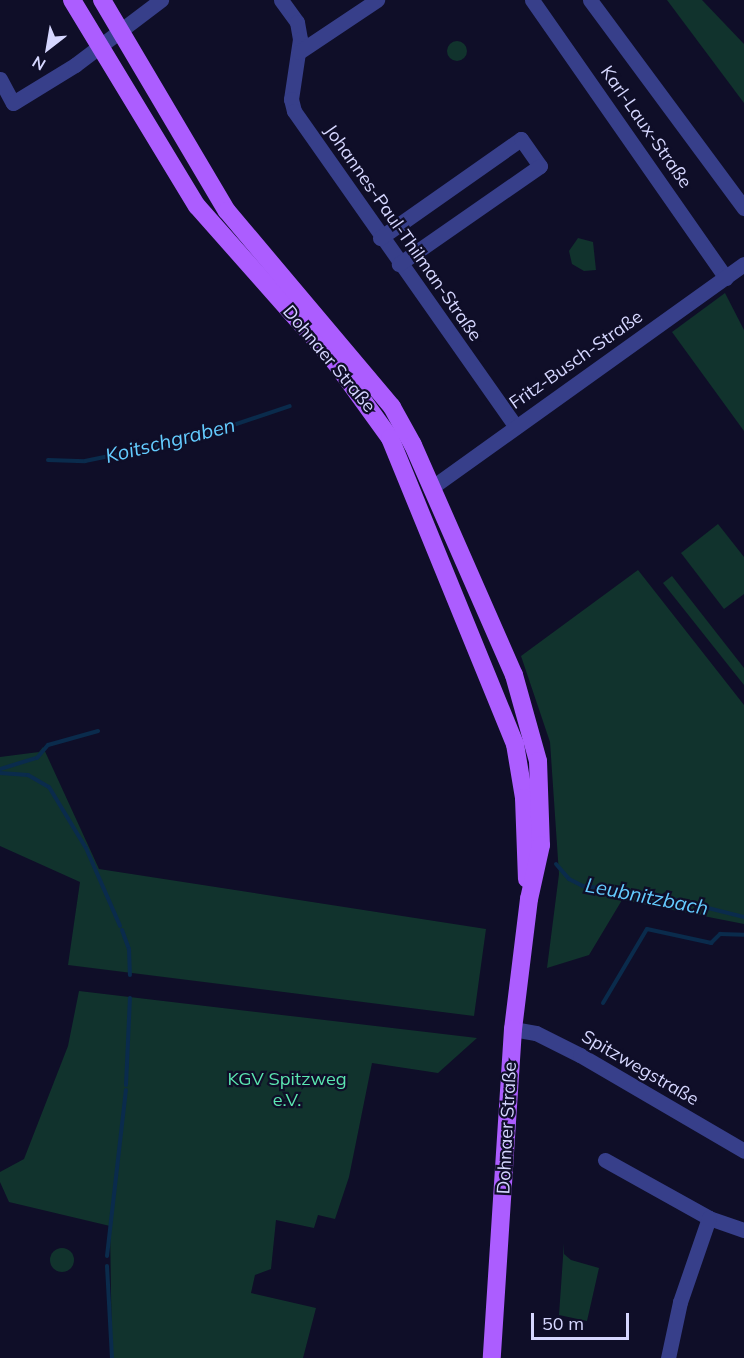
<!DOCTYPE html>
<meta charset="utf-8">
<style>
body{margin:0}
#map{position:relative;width:744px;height:1358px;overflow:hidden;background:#0f0e28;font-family:Mulish,sans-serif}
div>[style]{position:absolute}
.green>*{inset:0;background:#11332d}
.round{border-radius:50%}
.stream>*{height:4px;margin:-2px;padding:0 2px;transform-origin:2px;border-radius:2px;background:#0a2b4c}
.minor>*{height:15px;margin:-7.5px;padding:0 7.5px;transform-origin:7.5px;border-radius:7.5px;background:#373f8a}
.major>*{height:18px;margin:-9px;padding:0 9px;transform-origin:9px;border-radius:9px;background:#ac5dff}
span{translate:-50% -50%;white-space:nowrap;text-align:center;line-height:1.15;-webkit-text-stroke:4.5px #0f0e28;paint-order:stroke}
.street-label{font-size:18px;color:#d6d7ff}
.park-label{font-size:18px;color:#5be6b0}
.water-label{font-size:20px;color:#64ccff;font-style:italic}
.north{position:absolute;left:18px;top:18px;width:60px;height:60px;-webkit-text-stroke:4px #0f0e28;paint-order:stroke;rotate:211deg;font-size:16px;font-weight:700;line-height:24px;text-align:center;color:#d6d7ff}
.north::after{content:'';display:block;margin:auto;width:21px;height:27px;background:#d6d7ff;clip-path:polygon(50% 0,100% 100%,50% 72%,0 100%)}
.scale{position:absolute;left:531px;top:1313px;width:98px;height:27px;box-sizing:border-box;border:3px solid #d6d7ff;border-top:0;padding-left:8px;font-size:18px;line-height:21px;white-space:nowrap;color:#d6d7ff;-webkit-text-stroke:4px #0f0e28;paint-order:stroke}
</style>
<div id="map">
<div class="green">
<div style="clip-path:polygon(667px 0,702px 0,744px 44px,744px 103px)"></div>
<div class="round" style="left:447px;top:41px;width:20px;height:20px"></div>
<div style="clip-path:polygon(578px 238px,593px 242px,596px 270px,584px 271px,572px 264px,569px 251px)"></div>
<div style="clip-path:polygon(725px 293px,744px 330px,744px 431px,672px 332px)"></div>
<div style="clip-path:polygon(718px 524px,744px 557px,744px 594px,724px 609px,681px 553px)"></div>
<div style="clip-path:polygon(638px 570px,744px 705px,744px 924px,622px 900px,589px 955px,547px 968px,559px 874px,550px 742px,521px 656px)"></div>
<div style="clip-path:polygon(672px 576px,744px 668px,744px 685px,663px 583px)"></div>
<div style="clip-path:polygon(43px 747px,99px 869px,486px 929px,474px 1016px,68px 965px,80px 882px,0 846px,0 757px,39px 752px)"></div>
<div style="clip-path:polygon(79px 991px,477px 1038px,438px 1073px,372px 1063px,349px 1177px,335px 1219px,318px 1215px,314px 1228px,276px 1220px,271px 1269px,255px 1275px,251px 1293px,316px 1308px,303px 1358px,112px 1358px,110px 1226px,9px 1202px,0 1182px,0 1172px,24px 1159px,68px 1046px)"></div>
<div style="clip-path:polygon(564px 1243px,564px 1254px,571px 1260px,599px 1268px,587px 1321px,559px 1315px)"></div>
<div class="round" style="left:50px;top:1248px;width:24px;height:24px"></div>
</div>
<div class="stream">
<div style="left:48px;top:460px;width:37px;rotate:2deg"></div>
<div style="left:85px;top:461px;width:109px;rotate:-11.6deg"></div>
<div style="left:192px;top:439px;width:103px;rotate:-18.6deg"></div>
<div style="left:0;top:769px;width:39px;rotate:-17deg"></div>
<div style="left:37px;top:758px;width:17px;rotate:-50deg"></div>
<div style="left:48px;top:745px;width:52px;rotate:-15.6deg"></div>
<div style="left:0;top:773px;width:28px;rotate:4deg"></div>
<div style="left:28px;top:775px;width:24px;rotate:30deg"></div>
<div style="left:49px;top:787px;width:71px;rotate:58.8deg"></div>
<div style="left:86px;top:848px;width:85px;rotate:66.4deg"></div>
<div style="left:556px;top:864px;width:20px;rotate:49deg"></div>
<div style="left:569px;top:879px;width:16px;rotate:27deg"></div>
<div style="left:583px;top:886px;width:74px;rotate:7deg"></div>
<div style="left:656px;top:895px;width:91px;rotate:14deg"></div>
<div style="left:122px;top:930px;width:20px;rotate:70deg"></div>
<div style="left:129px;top:949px;width:26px;rotate:88deg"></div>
<div style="left:603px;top:1003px;width:86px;rotate:-59.3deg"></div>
<div style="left:647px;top:929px;width:66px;rotate:12.3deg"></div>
<div style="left:711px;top:943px;width:13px;rotate:-45deg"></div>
<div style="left:720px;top:934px;width:24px;rotate:2deg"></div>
<div style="left:126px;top:1085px;width:87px;rotate:-87.4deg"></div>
<div style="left:107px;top:1256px;width:167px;rotate:-83.5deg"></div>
<div style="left:107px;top:1266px;width:92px;rotate:86.9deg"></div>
</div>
<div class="minor">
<div style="left:281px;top:0;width:27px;rotate:54deg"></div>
<div style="left:297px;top:22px;width:17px;rotate:80deg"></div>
<div style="left:300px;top:39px;width:61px;rotate:98.5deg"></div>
<div style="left:291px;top:99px;width:12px;rotate:76deg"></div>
<div style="left:294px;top:111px;width:386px;rotate:54.9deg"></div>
<div style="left:532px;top:0;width:339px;rotate:55.1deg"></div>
<div style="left:590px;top:0;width:259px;rotate:53.5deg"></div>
<div style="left:299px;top:52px;width:94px;rotate:-33.7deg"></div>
<div style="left:0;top:79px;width:27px;rotate:62deg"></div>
<div style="left:13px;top:103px;width:73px;rotate:-31.5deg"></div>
<div style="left:75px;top:65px;width:108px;rotate:-37.1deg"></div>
<div style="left:380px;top:238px;width:172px;rotate:-35.1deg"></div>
<div style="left:521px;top:139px;width:33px;rotate:55deg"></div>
<div style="left:540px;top:166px;width:172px;rotate:145.2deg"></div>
<div style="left:431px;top:488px;width:385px;rotate:-35.6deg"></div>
<div style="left:513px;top:1029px;width:23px;rotate:10deg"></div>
<div style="left:536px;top:1033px;width:49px;rotate:26.6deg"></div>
<div style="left:580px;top:1055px;width:190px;rotate:30.3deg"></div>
<div style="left:605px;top:1160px;width:119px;rotate:29.1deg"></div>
<div style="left:709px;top:1218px;width:37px;rotate:19deg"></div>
<div style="left:668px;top:1358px;width:57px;rotate:-77.9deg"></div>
<div style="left:680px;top:1302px;width:89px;rotate:-71deg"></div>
</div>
<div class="major">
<div style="left:72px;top:0;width:241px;rotate:58.8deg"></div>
<div style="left:197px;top:206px;width:208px;rotate:48.5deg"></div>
<div style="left:335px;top:362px;width:94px;rotate:54.1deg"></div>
<div style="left:390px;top:438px;width:331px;rotate:67.8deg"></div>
<div style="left:515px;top:744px;width:55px;rotate:80.5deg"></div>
<div style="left:524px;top:798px;width:81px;rotate:87.9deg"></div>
<div style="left:102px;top:0;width:245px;rotate:59.4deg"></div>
<div style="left:227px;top:211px;width:256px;rotate:49.9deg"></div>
<div style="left:392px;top:407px;width:43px;rotate:61.1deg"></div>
<div style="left:413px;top:445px;width:251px;rotate:66.3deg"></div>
<div style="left:514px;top:675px;width:89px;rotate:74.4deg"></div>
<div style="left:538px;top:761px;width:84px;rotate:88deg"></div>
<div style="left:541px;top:845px;width:55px;rotate:102.5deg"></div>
<div style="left:529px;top:899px;width:131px;rotate:97deg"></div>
<div style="left:513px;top:1029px;width:330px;rotate:93.7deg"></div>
</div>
<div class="street-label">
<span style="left:646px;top:127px;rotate:55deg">Karl-Laux-Straße</span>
<span style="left:403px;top:233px;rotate:55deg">Johannes-Paul-Thilman-Straße</span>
<span style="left:329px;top:359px;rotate:50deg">Dohnaer Straße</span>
<span style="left:576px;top:360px;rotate:-35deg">Fritz-Busch-Straße</span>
<span style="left:640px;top:1068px;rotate:30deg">Spitzwegstraße</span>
<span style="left:507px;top:1128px;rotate:-87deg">Dohnaer Straße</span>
</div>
<div class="park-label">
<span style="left:287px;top:1090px">KGV Spitzweg<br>e.V.</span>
</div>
<div class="water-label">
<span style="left:170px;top:440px;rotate:-14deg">Koitschgraben</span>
<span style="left:647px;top:896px;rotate:11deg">Leubnitzbach</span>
</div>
<div class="north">N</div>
<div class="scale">50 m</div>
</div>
